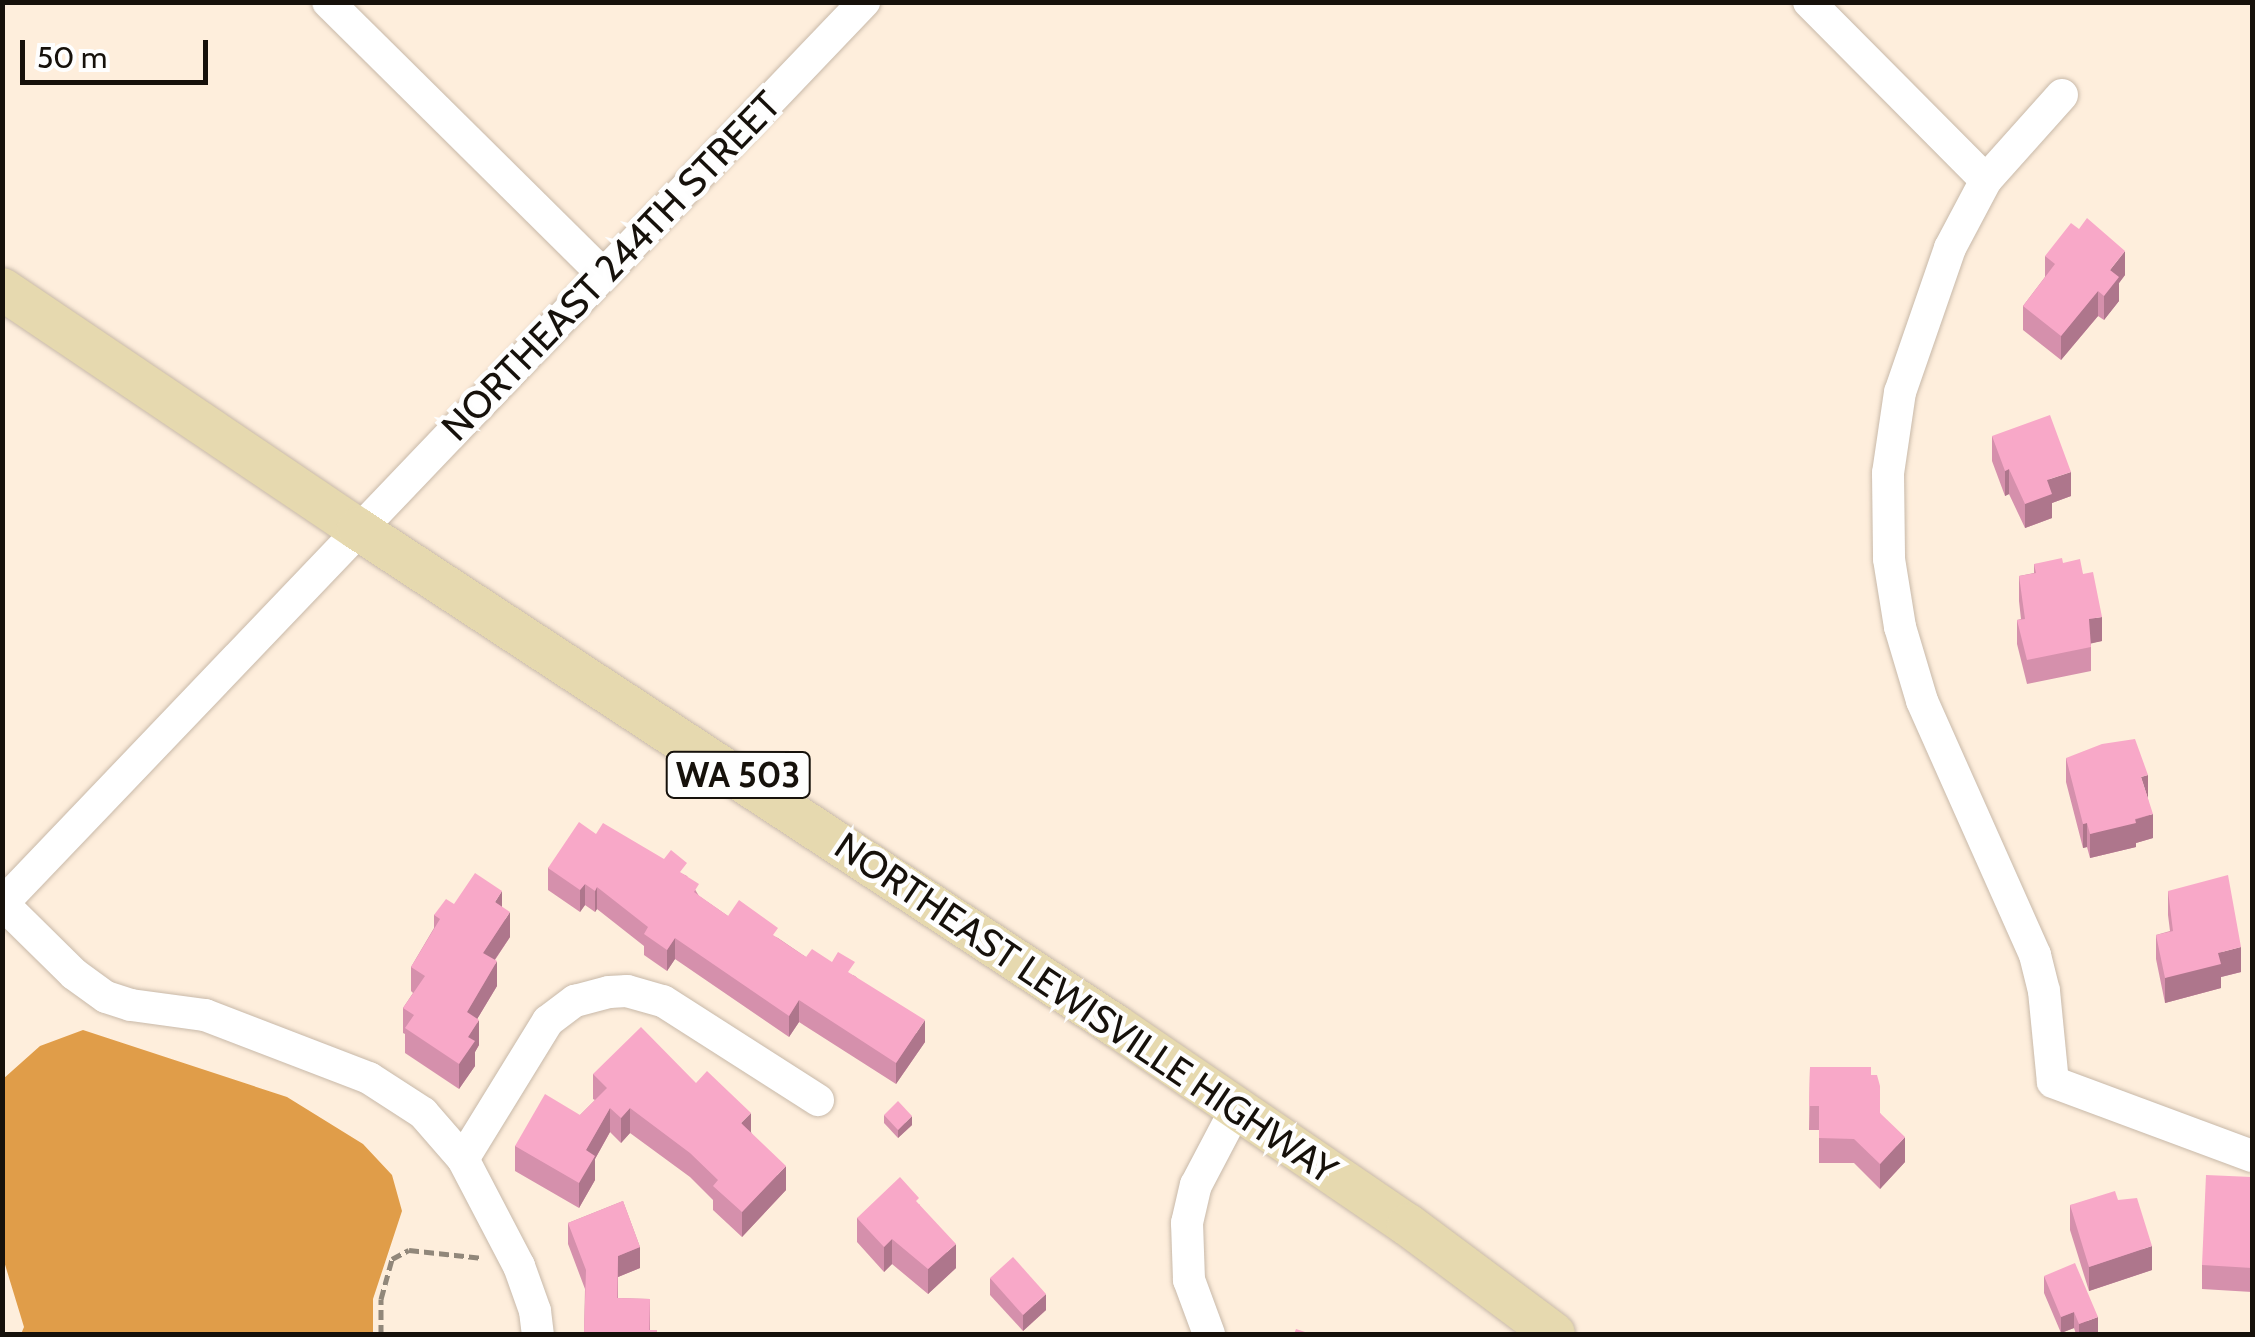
<!DOCTYPE html>
<style>
body{margin:0}
#map{position:relative;width:2255px;height:1337px;overflow:hidden;background:#feeedc;font-family:Cabin,sans-serif}
div>[style]{position:absolute}
.forest>*{inset:0;background:#e09d49}
.path>*{height:5px;margin-top:-2.5px;transform-origin:0;background:repeating-linear-gradient(90deg,#91877a 0 10px,transparent 0 15px)}
.roads{filter:drop-shadow(0 0 2px #c8b9a9) drop-shadow(0 0 2px #c8b9a9)}
.minor>*{height:32px;margin:-16px;padding:0 16px;transform-origin:16px;border-radius:16px;background:#fff}
.major>*{height:42px;margin:-21px;padding:0 21px;transform-origin:21px;border-radius:21px;background:#e6d9af}
.wall>*{inset:0;background:#d590ac}
.shaded-wall>*{inset:0;background:#ae768c}
.building>*{inset:0;background:#f8a8c8}
span{translate:-50% -50%;white-space:nowrap;text-align:center;line-height:1.15;-webkit-text-stroke:9px #fefefe;paint-order:stroke}
.shield-label span{padding:2px 8px;background:#fefefe;border:2px solid;border-radius:8px;-webkit-text-stroke-width:0}
.shield-label{font-size:35px;color:#16110b;font-weight:700}
.street-label{font-size:38px;color:#16110b}
.frame{position:absolute;inset:0;border:5px solid #16110b;pointer-events:none}
.scale{position:absolute;left:20px;top:40px;width:188px;height:45px;box-sizing:border-box;border:5px solid #16110b;border-top:0;padding-left:12px;font-size:30px;line-height:35px;white-space:nowrap;color:#16110b;-webkit-text-stroke:8px #fefefe;paint-order:stroke}
</style>
<div id="map">
<div class="forest">
<div style="clip-path:polygon(83px 1030px,287px 1097px,363px 1144px,392px 1175px,402px 1211px,373px 1299px,373px 1334px,21px 1334px,24px 1327px,3px 1258px,3px 1079px,40px 1046px)"></div>
</div>
<div class="path">
<div style="left:381px;top:1334px;width:35px;rotate:-90deg"></div>
<div style="left:381px;top:1299px;width:41px;rotate:-74.6deg"></div>
<div style="left:392px;top:1259px;width:19px;rotate:-28deg"></div>
<div style="left:409px;top:1250px;width:74px;rotate:6.2deg"></div>
</div>
<div class="roads">
<div class="minor">
<div style="left:328px;top:2px;width:385px;rotate:44.7deg"></div>
<div style="left:1809px;top:2px;width:251px;rotate:45.2deg"></div>
<div style="left:1986px;top:180px;width:77px;rotate:117.9deg"></div>
<div style="left:1950px;top:248px;width:152px;rotate:109.1deg"></div>
<div style="left:1900px;top:392px;width:82px;rotate:98.4deg"></div>
<div style="left:1888px;top:473px;width:86px;rotate:89.3deg"></div>
<div style="left:1889px;top:559px;width:69px;rotate:80.8deg"></div>
<div style="left:1900px;top:627px;width:77px;rotate:73.4deg"></div>
<div style="left:1922px;top:701px;width:278px;rotate:66deg"></div>
<div style="left:2035px;top:955px;width:37px;rotate:76deg"></div>
<div style="left:2044px;top:991px;width:91px;rotate:84.4deg"></div>
<div style="left:2053px;top:1082px;width:212px;rotate:20.4deg"></div>
<div style="left:1986px;top:180px;width:114px;rotate:-48.2deg"></div>
<div style="left:2px;top:903px;width:101px;rotate:44.6deg"></div>
<div style="left:74px;top:974px;width:39px;rotate:36deg"></div>
<div style="left:106px;top:997px;width:26px;rotate:18deg"></div>
<div style="left:131px;top:1005px;width:75px;rotate:7.7deg"></div>
<div style="left:205px;top:1015px;width:176px;rotate:21deg"></div>
<div style="left:369px;top:1078px;width:64px;rotate:32.9deg"></div>
<div style="left:423px;top:1113px;width:61px;rotate:49deg"></div>
<div style="left:463px;top:1159px;width:121px;rotate:62.4deg"></div>
<div style="left:519px;top:1266px;width:48px;rotate:70.4deg"></div>
<div style="left:535px;top:1311px;width:23px;rotate:83deg"></div>
<div style="left:2px;top:904px;width:1248px;rotate:-46.3deg"></div>
<div style="left:463px;top:1159px;width:162px;rotate:-58.4deg"></div>
<div style="left:548px;top:1021px;width:34px;rotate:-37deg"></div>
<div style="left:575px;top:1001px;width:35px;rotate:-15deg"></div>
<div style="left:609px;top:992px;width:18px;rotate:-3deg"></div>
<div style="left:627px;top:991px;width:37px;rotate:16deg"></div>
<div style="left:663px;top:1001px;width:184px;rotate:32.6deg"></div>
<div style="left:1209px;top:1334px;width:58px;rotate:-110.3deg"></div>
<div style="left:1189px;top:1280px;width:57px;rotate:-92deg"></div>
<div style="left:1187px;top:1223px;width:39px;rotate:-77deg"></div>
<div style="left:1196px;top:1185px;width:88px;rotate:-62.3deg"></div>
</div>
<div class="major">
<div style="left:2px;top:289px;width:429px;rotate:34deg"></div>
<div style="left:358px;top:529px;width:906px;rotate:33.25deg"></div>
<div style="left:1116px;top:1026px;width:353px;rotate:34.3deg"></div>
<div style="left:1408px;top:1225px;width:182px;rotate:36.7deg"></div>
</div>
</div>
<div class="wall">
<div style="clip-path:polygon(2045px 256px,2125px 275px,2119px 283px,2119px 301px,2104px 320px,2098px 316px,2061px 360px,2023px 330px,2023px 306px,2045px 277px)"></div>
<div style="clip-path:polygon(1992px 436px,2071px 496px,2052px 503px,2052px 518px,2025px 528px,2009px 494px,2005px 496px,1992px 461px)"></div>
<div style="clip-path:polygon(2063px 563px,2083px 574px,2102px 641px,2091px 643px,2091px 671px,2027px 684px,2017px 644px,2017px 620px,2021px 619px,2019px 601px,2019px 576px,2034px 573px,2034px 564px)"></div>
<div style="clip-path:polygon(2066px 758px,2148px 799px,2153px 838px,2136px 843px,2136px 847px,2090px 858px,2087px 847px,2083px 848px,2066px 782px)"></div>
<div style="clip-path:polygon(596px 834px,687px 876px,699px 896px,728px 916px,778px 938px,806px 957px,855px 976px,925px 1042px,896px 1084px,799px 1022px,789px 1037px,675px 959px,667px 971px,644px 955px,644px 946px,597px 909px,595px 912px,585px 905px,580px 912px,548px 890px,548px 868px)"></div>
<div style="clip-path:polygon(2168px 891px,2241px 972px,2221px 977px,2221px 988px,2165px 1003px,2156px 959px,2156px 935px,2170px 931px,2168px 915px)"></div>
<div style="clip-path:polygon(454px 904px,502px 907px,510px 937px,495px 960px,497px 986px,477px 1019px,479px 1045px,475px 1052px,475px 1066px,459px 1089px,405px 1053px,405px 1034px,403px 1033px,403px 1008px,413px 993px,411px 991px,411px 967px,434px 928px,434px 915px)"></div>
<div style="clip-path:polygon(1810px 1067px,1871px 1075px,1880px 1113px,1905px 1162px,1880px 1189px,1854px 1163px,1819px 1163px,1819px 1130px,1809px 1130px)"></div>
<div style="clip-path:polygon(593px 1074px,696px 1083px,751px 1132px,786px 1190px,742px 1237px,713px 1210px,713px 1200px,690px 1177px,630px 1133px,621px 1143px,610px 1132px,595px 1159px,595px 1180px,579px 1208px,515px 1171px,515px 1146px,580px 1115px,595px 1100px,593px 1099px)"></div>
<div style="clip-path:polygon(884px 1115px,912px 1125px,898px 1138px,884px 1123px)"></div>
<div style="clip-path:polygon(2252px 1177px,2252px 1292px,2202px 1289px,2202px 1265px)"></div>
<div style="clip-path:polygon(2118px 1200px,2152px 1270px,2089px 1291px,2070px 1230px,2070px 1205px)"></div>
<div style="clip-path:polygon(623px 1201px,640px 1247px,640px 1268px,618px 1277px,618px 1298px,650px 1299px,650px 1330px,657px 1330px,657px 1334px,584px 1334px,585px 1289px,568px 1244px,568px 1223px)"></div>
<div style="clip-path:polygon(919px 1204px,956px 1268px,928px 1294px,892px 1264px,884px 1272px,857px 1242px,857px 1218px)"></div>
<div style="clip-path:polygon(2044px 1276px,2098px 1333px,2076px 1334px,2074px 1328px,2061px 1333px,2044px 1293px)"></div>
<div style="clip-path:polygon(990px 1278px,1046px 1310px,1023px 1331px,990px 1295px)"></div>
<div style="clip-path:polygon(2252px 1294px,2252px 1322px,2250px 1321px,2250px 1296px)"></div>
</div>
<div class="shaded-wall">
<div style="clip-path:polygon(2125px 251px,2125px 275px,2119px 283px,2119px 301px,2104px 320px,2104px 296px,2110px 270px)"></div>
<div style="clip-path:polygon(2098px 291px,2098px 316px,2061px 360px,2061px 336px)"></div>
<div style="clip-path:polygon(2009px 469px,2009px 494px,2005px 496px,2005px 471px)"></div>
<div style="clip-path:polygon(2071px 472px,2071px 496px,2052px 503px,2052px 518px,2025px 528px,2025px 504px,2047px 480px)"></div>
<div style="clip-path:polygon(2102px 617px,2102px 641px,2089px 644px,2089px 619px)"></div>
<div style="clip-path:polygon(2148px 775px,2148px 799px,2141px 777px)"></div>
<div style="clip-path:polygon(2153px 814px,2153px 838px,2136px 843px,2136px 847px,2090px 858px,2090px 834px)"></div>
<div style="clip-path:polygon(2087px 823px,2087px 847px,2083px 848px,2083px 824px)"></div>
<div style="clip-path:polygon(585px 884px,585px 905px,580px 912px,580px 890px)"></div>
<div style="clip-path:polygon(597px 887px,597px 909px,595px 912px,595px 891px)"></div>
<div style="clip-path:polygon(502px 891px,502px 916px,495px 902px)"></div>
<div style="clip-path:polygon(510px 912px,510px 937px,483px 977px,483px 953px)"></div>
<div style="clip-path:polygon(675px 938px,675px 959px,667px 971px,667px 950px)"></div>
<div style="clip-path:polygon(2241px 947px,2241px 972px,2221px 977px,2221px 988px,2165px 1003px,2165px 978px,2218px 953px)"></div>
<div style="clip-path:polygon(497px 961px,497px 986px,467px 1036px,467px 1012px)"></div>
<div style="clip-path:polygon(799px 1000px,799px 1022px,789px 1037px,789px 1016px)"></div>
<div style="clip-path:polygon(479px 1020px,479px 1045px,475px 1052px,475px 1066px,459px 1089px,459px 1064px,468px 1037px)"></div>
<div style="clip-path:polygon(925px 1020px,925px 1042px,896px 1084px,896px 1063px)"></div>
<div style="clip-path:polygon(610px 1108px,610px 1132px,595px 1159px,595px 1180px,579px 1208px,579px 1183px,586px 1150px)"></div>
<div style="clip-path:polygon(630px 1108px,630px 1133px,621px 1143px,621px 1118px)"></div>
<div style="clip-path:polygon(751px 1113px,751px 1138px,741px 1123px)"></div>
<div style="clip-path:polygon(912px 1116px,912px 1125px,898px 1138px,898px 1130px)"></div>
<div style="clip-path:polygon(1905px 1137px,1905px 1162px,1880px 1189px,1880px 1164px)"></div>
<div style="clip-path:polygon(786px 1166px,786px 1190px,742px 1237px,742px 1212px)"></div>
<div style="clip-path:polygon(892px 1239px,892px 1264px,884px 1272px,884px 1247px)"></div>
<div style="clip-path:polygon(956px 1244px,956px 1268px,928px 1294px,928px 1269px)"></div>
<div style="clip-path:polygon(2152px 1246px,2152px 1270px,2089px 1291px,2089px 1267px)"></div>
<div style="clip-path:polygon(640px 1247px,640px 1268px,618px 1277px,618px 1256px)"></div>
<div style="clip-path:polygon(1046px 1294px,1046px 1310px,1023px 1331px,1023px 1315px)"></div>
<div style="clip-path:polygon(2074px 1312px,2074px 1328px,2061px 1333px,2061px 1317px)"></div>
<div style="clip-path:polygon(2098px 1317px,2098px 1333px,2079px 1334px,2079px 1324px)"></div>
</div>
<div class="building">
<div style="clip-path:polygon(2087px 218px,2125px 251px,2110px 270px,2119px 277px,2104px 296px,2098px 291px,2061px 336px,2023px 306px,2055px 264px,2045px 256px,2071px 223px,2079px 229px)"></div>
<div style="clip-path:polygon(2050px 415px,2071px 472px,2047px 480px,2052px 494px,2025px 504px,2009px 469px,2005px 471px,1992px 436px)"></div>
<div style="clip-path:polygon(2062px 558px,2063px 563px,2080px 559px,2083px 574px,2093px 572px,2102px 617px,2089px 619px,2091px 647px,2027px 660px,2017px 620px,2025px 619px,2019px 576px,2036px 573px,2034px 564px)"></div>
<div style="clip-path:polygon(2135px 739px,2148px 775px,2141px 777px,2153px 814px,2135px 819px,2136px 823px,2090px 834px,2087px 823px,2083px 824px,2066px 758px,2102px 744px)"></div>
<div style="clip-path:polygon(579px 822px,596px 834px,603px 823px,664px 859px,671px 850px,687px 863px,680px 872px,699px 884px,694px 892px,728px 916px,739px 900px,778px 928px,773px 935px,806px 957px,812px 949px,832px 962px,838px 952px,855px 962px,848px 972px,925px 1020px,896px 1063px,799px 1000px,789px 1016px,675px 938px,667px 950px,644px 934px,648px 927px,597px 887px,595px 891px,585px 884px,580px 890px,548px 868px)"></div>
<div style="clip-path:polygon(475px 873px,502px 891px,495px 902px,510px 912px,483px 953px,497px 961px,467px 1012px,479px 1020px,468px 1037px,475px 1041px,459px 1064px,405px 1028px,414px 1015px,403px 1008px,425px 976px,411px 967px,440px 919px,434px 915px,446px 899px,454px 904px)"></div>
<div style="clip-path:polygon(2228px 875px,2241px 947px,2218px 953px,2221px 964px,2165px 978px,2156px 935px,2173px 931px,2168px 891px)"></div>
<div style="clip-path:polygon(641px 1027px,696px 1083px,707px 1071px,751px 1113px,741px 1123px,786px 1166px,742px 1212px,713px 1186px,718px 1180px,690px 1153px,630px 1108px,621px 1118px,610px 1108px,586px 1150px,595px 1156px,579px 1183px,515px 1146px,545px 1094px,580px 1115px,607px 1088px,593px 1074px)"></div>
<div style="clip-path:polygon(1810px 1067px,1871px 1067px,1871px 1075px,1877px 1075px,1880px 1086px,1880px 1113px,1905px 1137px,1880px 1164px,1854px 1139px,1819px 1138px,1819px 1106px,1809px 1106px)"></div>
<div style="clip-path:polygon(898px 1101px,912px 1116px,898px 1130px,884px 1115px)"></div>
<div style="clip-path:polygon(2206px 1175px,2252px 1177px,2252px 1268px,2202px 1265px)"></div>
<div style="clip-path:polygon(900px 1177px,919px 1198px,916px 1201px,956px 1244px,928px 1269px,892px 1239px,884px 1247px,857px 1218px)"></div>
<div style="clip-path:polygon(2115px 1191px,2118px 1200px,2137px 1198px,2152px 1246px,2089px 1267px,2070px 1205px)"></div>
<div style="clip-path:polygon(623px 1201px,640px 1247px,618px 1256px,617px 1298px,650px 1299px,649px 1330px,657px 1330px,657px 1334px,584px 1334px,586px 1270px,568px 1223px)"></div>
<div style="clip-path:polygon(1013px 1257px,1046px 1294px,1023px 1315px,990px 1278px)"></div>
<div style="clip-path:polygon(2075px 1263px,2098px 1317px,2079px 1324px,2074px 1312px,2061px 1317px,2044px 1276px)"></div>
<div style="clip-path:polygon(1296px 1329px,1311px 1334px,1294px 1334px)"></div>
</div>
<div class="shield-label">
<span style="left:738px;top:775px">WA 503</span>
</div>
<div class="street-label">
<span style="left:611px;top:266px;rotate:-46deg">NORTHEAST 244TH STREET</span>
<span style="left:1086px;top:1008px;rotate:34deg">NORTHEAST LEWISVILLE HIGHWAY</span>
</div>
<div class="frame"></div>
<div class="scale">50 m</div>
</div>
